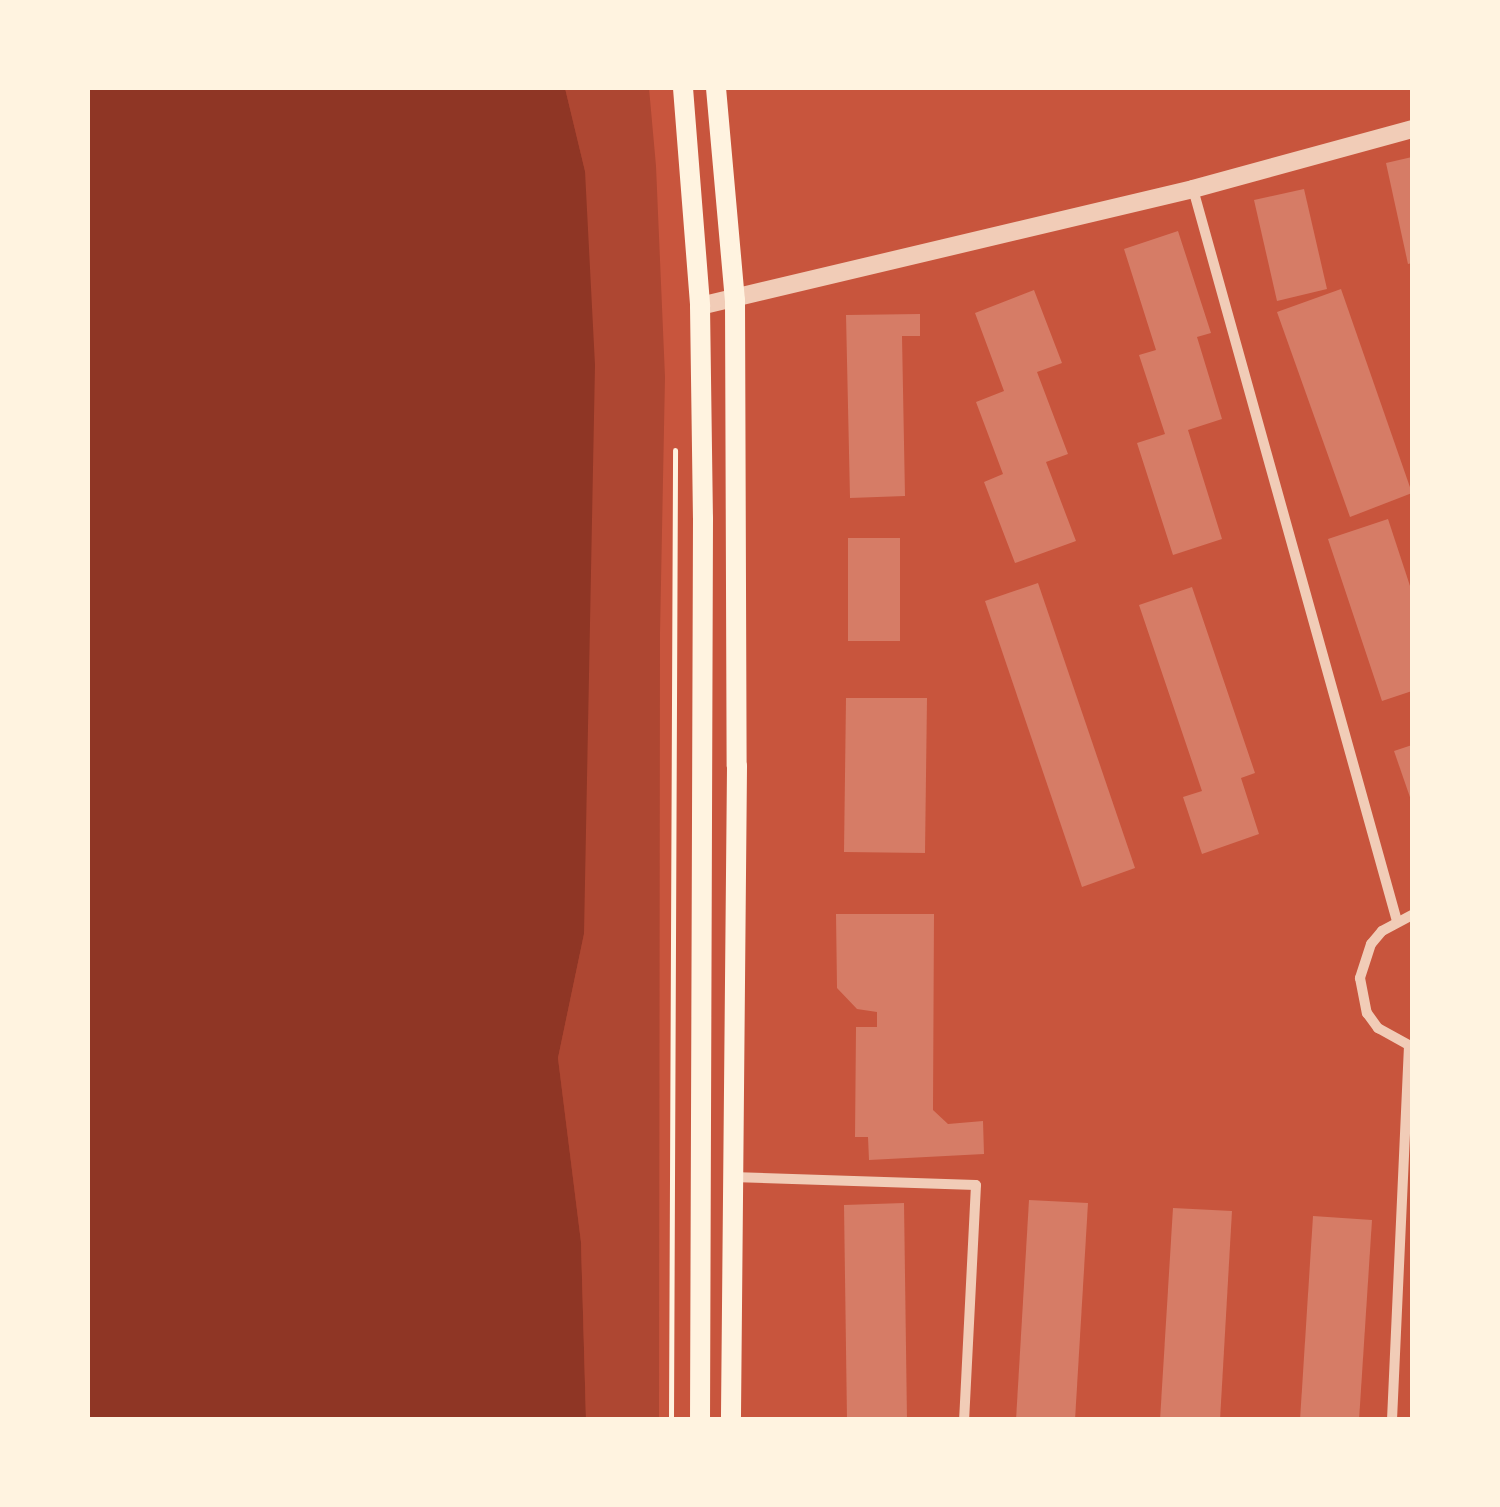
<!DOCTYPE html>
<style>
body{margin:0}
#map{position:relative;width:1500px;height:1507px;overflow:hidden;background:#c8553d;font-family:Helvetica,sans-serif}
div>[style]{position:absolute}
.green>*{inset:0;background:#ae4732}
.water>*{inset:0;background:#8f3625}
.building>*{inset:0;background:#d67c66}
.path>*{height:5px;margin:-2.5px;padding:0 2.5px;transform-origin:2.5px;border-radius:2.5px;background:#fff3e0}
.minor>*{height:10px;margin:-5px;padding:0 5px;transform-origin:5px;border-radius:5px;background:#f1ccb7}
.tertiary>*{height:18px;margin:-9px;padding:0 9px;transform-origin:9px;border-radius:9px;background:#f1ccb7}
.secondary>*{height:20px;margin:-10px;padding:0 10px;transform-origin:10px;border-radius:10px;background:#fff3e0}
span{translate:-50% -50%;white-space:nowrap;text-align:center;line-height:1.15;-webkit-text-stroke:10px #fff3e0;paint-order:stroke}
.frame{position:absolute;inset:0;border:90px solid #fff3e0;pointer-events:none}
</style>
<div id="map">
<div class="green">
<div style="clip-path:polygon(565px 88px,649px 88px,656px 166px,665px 377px,660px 634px,659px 1419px,586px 1419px,581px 1242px,558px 1058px,584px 934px,585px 171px)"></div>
</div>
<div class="water">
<div style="clip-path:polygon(88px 88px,565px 88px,585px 171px,595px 365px,584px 934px,558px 1058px,581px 1242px,586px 1419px,88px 1419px)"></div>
</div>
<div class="building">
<div style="clip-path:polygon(1412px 157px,1412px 263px,1408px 264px,1386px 163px)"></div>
<div style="clip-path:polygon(1304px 189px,1327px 289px,1277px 301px,1254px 200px)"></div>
<div style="clip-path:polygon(1178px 231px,1211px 333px,1197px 337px,1222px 419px,1188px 430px,1222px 539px,1173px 555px,1137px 443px,1165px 434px,1139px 355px,1156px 350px,1124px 249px)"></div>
<div style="clip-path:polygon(1341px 289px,1412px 493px,1350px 517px,1277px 312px)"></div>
<div style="clip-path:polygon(1034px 290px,1062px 363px,1037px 372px,1068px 454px,1046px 462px,1076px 541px,1015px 563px,984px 482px,1003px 474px,976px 402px,1004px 391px,975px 313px)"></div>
<div style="clip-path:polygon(920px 314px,920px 336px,902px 336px,905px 496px,850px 498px,846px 315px)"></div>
<div style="clip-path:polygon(1388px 519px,1412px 592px,1412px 691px,1382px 701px,1328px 539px)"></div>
<div style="clip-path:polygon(848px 538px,900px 538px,900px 641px,848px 641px)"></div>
<div style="clip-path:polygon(1038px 583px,1135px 868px,1082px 887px,985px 601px)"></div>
<div style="clip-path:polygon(1192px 587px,1255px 773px,1241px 778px,1259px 834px,1202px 854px,1183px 797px,1202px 791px,1139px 605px)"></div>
<div style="clip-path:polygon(846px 698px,927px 698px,925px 853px,844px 852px)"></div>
<div style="clip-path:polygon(1412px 745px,1412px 803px,1394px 751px)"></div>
<div style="clip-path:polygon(836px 914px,934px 914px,933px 1110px,948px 1124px,983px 1121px,984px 1154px,869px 1160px,868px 1137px,855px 1137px,856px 1027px,877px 1027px,877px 1012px,857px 1009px,837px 988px)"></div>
<div style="clip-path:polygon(1029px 1200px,1088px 1203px,1075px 1420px,1016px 1420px)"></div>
<div style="clip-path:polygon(904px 1203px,907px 1420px,847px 1420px,844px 1205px)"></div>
<div style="clip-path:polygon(1173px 1208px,1232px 1211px,1220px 1420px,1160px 1420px)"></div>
<div style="clip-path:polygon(1313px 1216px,1372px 1220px,1359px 1420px,1300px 1420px)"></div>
</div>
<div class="path">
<div style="left:671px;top:1420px;width:970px;rotate:-89.76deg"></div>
</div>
<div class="minor">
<div style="left:1193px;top:189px;width:760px;rotate:74.43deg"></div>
<div style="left:1412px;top:915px;width:34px;rotate:152deg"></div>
<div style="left:1382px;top:931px;width:17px;rotate:130deg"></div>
<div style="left:1371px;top:944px;width:36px;rotate:108deg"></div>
<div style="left:1360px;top:978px;width:36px;rotate:79deg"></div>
<div style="left:1367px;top:1013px;width:19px;rotate:54deg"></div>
<div style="left:1378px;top:1028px;width:39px;rotate:29deg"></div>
<div style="left:732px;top:1177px;width:244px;rotate:1.9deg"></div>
<div style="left:976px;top:1185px;width:235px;rotate:92.9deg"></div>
<div style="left:1392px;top:1420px;width:374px;rotate:-87.4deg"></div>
</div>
<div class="tertiary">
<div style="left:700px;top:306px;width:507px;rotate:-13.35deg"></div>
<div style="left:1193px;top:189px;width:227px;rotate:-15.3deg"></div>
</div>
<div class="secondary">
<div style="left:683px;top:88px;width:219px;rotate:85.5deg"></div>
<div style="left:700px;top:306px;width:212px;rotate:89.2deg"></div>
<div style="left:703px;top:518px;width:902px;rotate:90.19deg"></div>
<div style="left:716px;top:88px;width:213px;rotate:84.9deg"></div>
<div style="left:735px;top:300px;width:466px;rotate:89.8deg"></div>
<div style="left:737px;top:766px;width:654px;rotate:90.53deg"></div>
</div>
<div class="frame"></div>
</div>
